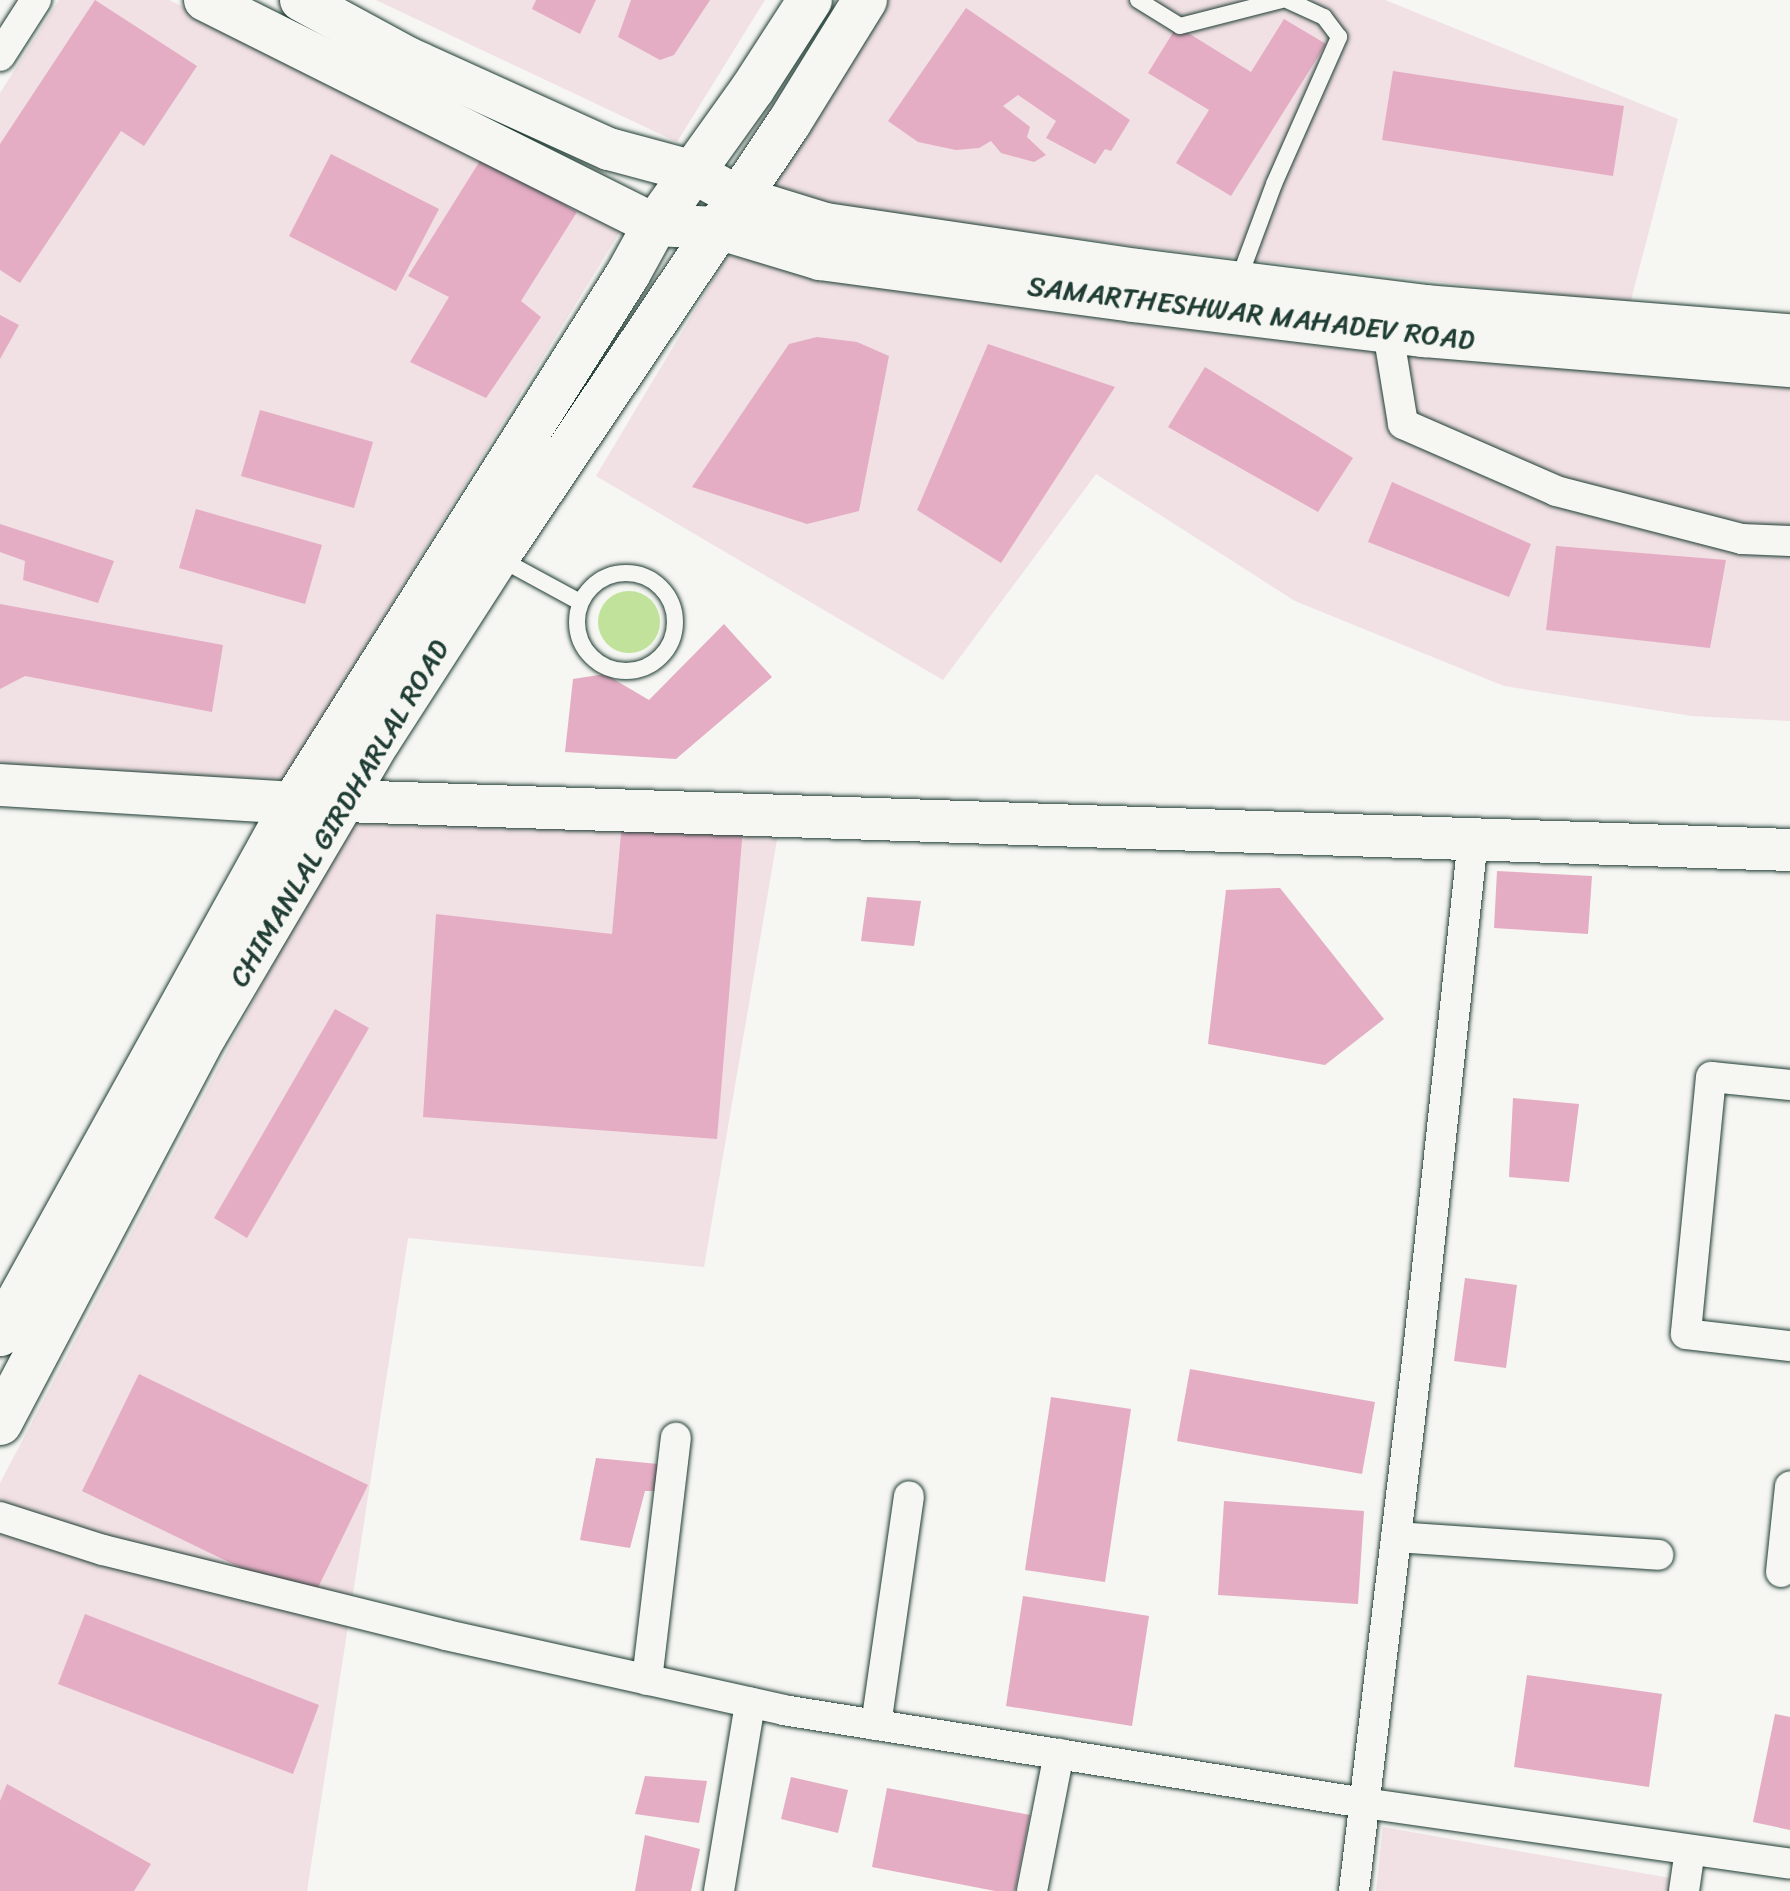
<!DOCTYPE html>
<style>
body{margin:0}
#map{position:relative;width:1790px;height:1891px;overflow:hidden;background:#f6f6f2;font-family:Sriracha,sans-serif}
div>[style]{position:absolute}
.built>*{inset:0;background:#f1e0e4}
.green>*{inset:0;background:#c0e29b}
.round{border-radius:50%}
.building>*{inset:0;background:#e4adc3}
.roads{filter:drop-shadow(0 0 2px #1f3d34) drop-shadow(0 0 2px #1f3d34)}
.lane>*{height:16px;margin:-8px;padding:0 8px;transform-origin:8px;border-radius:8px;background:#f6f6f2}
.lane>.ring{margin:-8px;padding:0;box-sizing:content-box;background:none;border:16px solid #f6f6f2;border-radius:50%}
.street>*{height:30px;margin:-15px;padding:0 15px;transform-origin:15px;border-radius:15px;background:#f6f6f2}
.secondary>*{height:42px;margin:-21px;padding:0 21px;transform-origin:21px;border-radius:21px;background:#f6f6f2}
.primary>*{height:44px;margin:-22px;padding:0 22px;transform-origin:22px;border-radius:22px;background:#f6f6f2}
span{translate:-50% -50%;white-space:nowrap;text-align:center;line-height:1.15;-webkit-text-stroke:7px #f6f6f2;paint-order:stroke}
.street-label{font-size:28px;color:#1f3d34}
</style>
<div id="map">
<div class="built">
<div style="clip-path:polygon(59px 0,169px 0,461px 142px,623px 227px,283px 780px,0 768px,0 93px)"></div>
<div style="clip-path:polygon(376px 0,765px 0,677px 142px)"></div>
<div style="clip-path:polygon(887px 0,1385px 0,1678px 119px,1630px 304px,1155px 249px,828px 206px,773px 185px)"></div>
<div style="clip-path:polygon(728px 255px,818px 271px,1790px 364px,1790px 721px,1692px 716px,1504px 686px,1295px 601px,1096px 474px,943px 680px,596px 476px)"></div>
<div style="clip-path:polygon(354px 810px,780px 822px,704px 1267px,408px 1238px,307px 1891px,0 1891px,0 1483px)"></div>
<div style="clip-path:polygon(1383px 1827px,1670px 1878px,1668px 1891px,1376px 1891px)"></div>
</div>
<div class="green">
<div class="round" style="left:598px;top:591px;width:62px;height:62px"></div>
</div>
<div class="building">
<div style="clip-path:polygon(95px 0,197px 66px,144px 146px,121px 131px,20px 283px,0 270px,0 144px)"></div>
<div style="clip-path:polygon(536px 0,596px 0,580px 34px,532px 9px)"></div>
<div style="clip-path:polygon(631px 0,710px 0,674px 55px,660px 60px,618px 37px)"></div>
<div style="clip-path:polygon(966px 8px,1130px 120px,1111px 151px,1105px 149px,1095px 164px,1046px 138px,1056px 121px,1018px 95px,1003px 106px,1030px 127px,1027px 137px,1046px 155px,1034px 162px,1001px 153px,991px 141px,979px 148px,956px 150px,918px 142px,888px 121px)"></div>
<div style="clip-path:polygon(1284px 19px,1326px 44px,1231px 196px,1176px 163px,1209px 110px,1148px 73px,1177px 26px,1251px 72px)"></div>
<div style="clip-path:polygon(1393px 71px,1624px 106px,1613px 176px,1382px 140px)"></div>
<div style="clip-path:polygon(331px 154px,439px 209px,396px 291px,289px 236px)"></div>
<div style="clip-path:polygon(483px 156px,577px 212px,521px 301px,541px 317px,486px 398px,410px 362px,449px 297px,408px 276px)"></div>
<div style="clip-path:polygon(0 315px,19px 325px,0 359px)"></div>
<div style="clip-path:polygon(817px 337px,857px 342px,889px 356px,859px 511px,807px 524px,692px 487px,789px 344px)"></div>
<div style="clip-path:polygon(988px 344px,1115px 387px,1001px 563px,917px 510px)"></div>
<div style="clip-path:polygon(1205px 367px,1353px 458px,1318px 512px,1168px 427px)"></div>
<div style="clip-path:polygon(260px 410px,373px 442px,354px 508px,241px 476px)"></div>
<div style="clip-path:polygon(1392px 482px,1531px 544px,1509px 597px,1368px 542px)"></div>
<div style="clip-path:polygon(196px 509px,322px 545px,305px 604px,179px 568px)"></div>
<div style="clip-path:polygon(0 524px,114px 561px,98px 603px,23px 580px,25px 561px,0 552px)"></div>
<div style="clip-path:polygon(1556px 546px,1726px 560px,1710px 648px,1546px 630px)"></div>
<div style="clip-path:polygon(0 604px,223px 645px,212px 712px,25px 676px,0 689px)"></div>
<div style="clip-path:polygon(724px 624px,772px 677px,676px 759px,565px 752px,573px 679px,605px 674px,649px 700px)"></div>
<div style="clip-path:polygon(622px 822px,743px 828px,717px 1139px,423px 1117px,436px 914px,612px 934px)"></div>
<div style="clip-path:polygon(1497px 871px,1592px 876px,1588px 934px,1494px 928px)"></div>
<div style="clip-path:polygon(1280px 888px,1384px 1019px,1325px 1065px,1208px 1044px,1226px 890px)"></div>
<div style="clip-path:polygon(867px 897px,921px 901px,914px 946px,861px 941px)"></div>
<div style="clip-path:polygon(335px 1009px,369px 1028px,247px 1238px,214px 1218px)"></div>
<div style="clip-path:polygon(1513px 1098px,1579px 1104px,1569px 1182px,1509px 1177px)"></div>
<div style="clip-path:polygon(1465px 1278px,1517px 1285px,1506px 1368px,1454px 1361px)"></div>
<div style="clip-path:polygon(1190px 1369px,1375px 1402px,1362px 1474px,1177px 1441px)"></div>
<div style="clip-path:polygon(139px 1374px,368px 1485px,311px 1602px,82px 1491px)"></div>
<div style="clip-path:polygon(1051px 1397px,1131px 1409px,1105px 1582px,1025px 1570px)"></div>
<div style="clip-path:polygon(596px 1458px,658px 1464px,656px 1491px,645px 1491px,630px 1548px,580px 1540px)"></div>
<div style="clip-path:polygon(1224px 1501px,1364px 1511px,1358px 1604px,1218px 1595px)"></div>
<div style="clip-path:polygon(1023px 1596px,1149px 1616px,1132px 1726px,1006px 1706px)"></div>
<div style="clip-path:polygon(85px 1614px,319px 1705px,293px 1774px,58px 1684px)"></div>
<div style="clip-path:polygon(1527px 1675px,1662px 1694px,1649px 1787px,1514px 1767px)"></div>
<div style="clip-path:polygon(1775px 1714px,1790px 1717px,1790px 1830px,1753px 1822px)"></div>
<div style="clip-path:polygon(645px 1776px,707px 1781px,699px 1823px,635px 1814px)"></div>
<div style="clip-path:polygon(791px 1777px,848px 1790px,838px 1833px,781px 1819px)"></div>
<div style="clip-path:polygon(7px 1784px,151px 1864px,134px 1891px,0 1891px,0 1801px)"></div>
<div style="clip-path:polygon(887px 1788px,1030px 1815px,1015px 1891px,995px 1891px,872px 1867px)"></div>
<div style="clip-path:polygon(645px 1835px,700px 1849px,691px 1891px,635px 1891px)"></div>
</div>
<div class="roads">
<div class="lane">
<div style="left:1138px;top:0;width:49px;rotate:31.8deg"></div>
<div style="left:1180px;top:26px;width:104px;rotate:-14.4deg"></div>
<div style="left:1238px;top:281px;width:103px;rotate:-69.6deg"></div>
<div style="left:1274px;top:184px;width:161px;rotate:-66.1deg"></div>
<div style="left:1339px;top:37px;width:25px;rotate:-127deg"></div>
<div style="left:1324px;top:17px;width:41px;rotate:-155.3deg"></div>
<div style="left:497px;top:557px;width:94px;rotate:28.5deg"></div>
<div class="ring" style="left:577px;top:573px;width:82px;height:82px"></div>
</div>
<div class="street">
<div style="left:0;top:56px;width:67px;rotate:-57.3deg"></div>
<div style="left:1388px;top:332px;width:93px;rotate:80.7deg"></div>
<div style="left:1403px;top:424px;width:167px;rotate:23.6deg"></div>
<div style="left:1556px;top:491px;width:192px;rotate:14.5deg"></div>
<div style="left:1742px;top:539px;width:48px;rotate:2.4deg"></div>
<div style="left:1790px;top:1085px;width:79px;rotate:-174.2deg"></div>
<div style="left:1711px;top:1077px;width:258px;rotate:95.6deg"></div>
<div style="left:1686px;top:1334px;width:105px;rotate:6.6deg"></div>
<div style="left:0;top:1517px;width:108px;rotate:17.8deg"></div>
<div style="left:103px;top:1550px;width:353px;rotate:13.9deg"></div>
<div style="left:446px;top:1635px;width:345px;rotate:12.5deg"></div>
<div style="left:783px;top:1710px;width:588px;rotate:9.09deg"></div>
<div style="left:1364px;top:1803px;width:430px;rotate:8.1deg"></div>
<div style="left:1396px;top:1537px;width:263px;rotate:3.9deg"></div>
<div style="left:1781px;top:1572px;width:86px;rotate:-84deg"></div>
<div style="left:647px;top:1680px;width:244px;rotate:-83.2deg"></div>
<div style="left:876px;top:1725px;width:231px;rotate:-81.8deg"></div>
<div style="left:719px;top:1891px;width:191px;rotate:-80.6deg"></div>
<div style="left:1032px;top:1891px;width:140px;rotate:-78.9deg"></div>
<div style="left:1354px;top:1891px;width:534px;rotate:-83.22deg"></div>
<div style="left:1417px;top:1361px;width:525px;rotate:-83.88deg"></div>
<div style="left:1684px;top:1891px;width:41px;rotate:-81.7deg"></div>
</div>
<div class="secondary">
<div style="left:205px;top:0;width:503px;rotate:26.57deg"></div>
<div style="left:655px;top:225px;width:62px;rotate:2.8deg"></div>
<div style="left:717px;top:228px;width:108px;rotate:16.8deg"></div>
<div style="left:820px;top:259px;width:316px;rotate:7.6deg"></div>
<div style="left:1133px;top:301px;width:293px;rotate:6.9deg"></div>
<div style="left:1424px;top:336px;width:367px;rotate:4.7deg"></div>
<div style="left:301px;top:0;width:122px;rotate:28.5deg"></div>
<div style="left:408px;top:58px;width:221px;rotate:24.4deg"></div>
<div style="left:609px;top:149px;width:85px;rotate:15deg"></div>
<div style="left:691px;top:171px;width:54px;rotate:29deg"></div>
<div style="left:738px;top:197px;width:92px;rotate:17.1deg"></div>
<div style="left:826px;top:224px;width:314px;rotate:8.4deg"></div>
<div style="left:1137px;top:270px;width:291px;rotate:7.1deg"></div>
<div style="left:1426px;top:306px;width:365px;rotate:4.6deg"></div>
<div style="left:0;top:785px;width:295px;rotate:3.5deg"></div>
<div style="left:344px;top:801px;width:1447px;rotate:1.94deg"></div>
</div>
<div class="primary">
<div style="left:0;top:1334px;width:607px;rotate:-61.03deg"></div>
<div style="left:294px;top:803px;width:626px;rotate:-57.73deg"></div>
<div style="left:628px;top:274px;width:56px;rotate:-61.1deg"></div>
<div style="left:655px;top:225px;width:168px;rotate:-54.4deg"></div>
<div style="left:753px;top:88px;width:105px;rotate:-57.1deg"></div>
<div style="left:0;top:1423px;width:439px;rotate:-62.2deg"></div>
<div style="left:205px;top:1035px;width:342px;rotate:-59.5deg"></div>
<div style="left:379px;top:740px;width:218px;rotate:-57.2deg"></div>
<div style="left:497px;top:557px;width:523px;rotate:-56.07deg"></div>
<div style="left:789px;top:123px;width:145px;rotate:-58.3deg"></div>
</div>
</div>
<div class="street-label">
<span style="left:1251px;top:313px;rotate:7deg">SAMARTHESHWAR MAHADEV ROAD</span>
<span style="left:339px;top:813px;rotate:-59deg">CHIMANLAL GIRDHARLAL ROAD</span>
</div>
</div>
